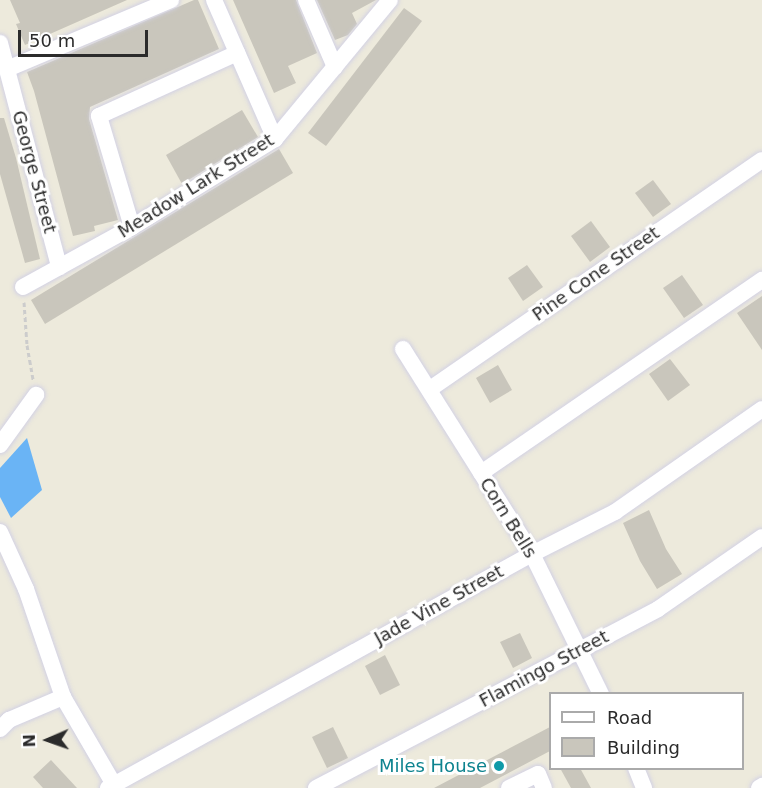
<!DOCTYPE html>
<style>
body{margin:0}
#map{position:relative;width:762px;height:788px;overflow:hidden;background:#edeadc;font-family:"DejaVu Sans",sans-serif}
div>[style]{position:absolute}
.water>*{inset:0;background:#6ab4f5}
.building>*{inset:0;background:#c9c6bc}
.path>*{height:3px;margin-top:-1.5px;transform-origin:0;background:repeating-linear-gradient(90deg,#ccc 0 4.5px,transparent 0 7.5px)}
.roads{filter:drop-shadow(0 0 2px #d2d1e4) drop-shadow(0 0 2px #d2d1e4)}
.street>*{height:16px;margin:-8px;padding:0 8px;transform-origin:8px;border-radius:8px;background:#fff}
.dots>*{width:16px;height:16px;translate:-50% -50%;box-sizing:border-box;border:3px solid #fff;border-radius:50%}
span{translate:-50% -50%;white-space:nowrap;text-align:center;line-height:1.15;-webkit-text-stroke:6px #fff;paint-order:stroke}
.street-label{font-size:18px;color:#2b2b2b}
.culture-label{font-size:18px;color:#0d838f}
.right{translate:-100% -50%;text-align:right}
.legend{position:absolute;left:549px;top:692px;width:195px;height:78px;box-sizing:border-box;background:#fff;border:2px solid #aaa;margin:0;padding:8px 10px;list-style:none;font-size:18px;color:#2b2b2b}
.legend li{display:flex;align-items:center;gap:12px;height:30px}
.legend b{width:30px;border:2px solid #aaa}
.north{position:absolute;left:18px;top:710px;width:60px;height:60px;-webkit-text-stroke:4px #fff;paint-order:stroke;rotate:268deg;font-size:16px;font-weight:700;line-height:24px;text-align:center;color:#2b2b2b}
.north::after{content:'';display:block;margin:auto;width:21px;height:27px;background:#2b2b2b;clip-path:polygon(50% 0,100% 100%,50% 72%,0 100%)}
.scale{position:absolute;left:18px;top:30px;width:130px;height:27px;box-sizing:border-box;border:3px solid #2b2b2b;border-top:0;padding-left:8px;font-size:18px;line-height:21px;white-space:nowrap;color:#2b2b2b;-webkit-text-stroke:4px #fff;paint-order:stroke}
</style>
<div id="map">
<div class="water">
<div style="clip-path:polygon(27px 438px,42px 490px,11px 518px,0 497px,0 468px)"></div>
</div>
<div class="building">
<div style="clip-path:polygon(10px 0,127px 0,25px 45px,16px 24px,20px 23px)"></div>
<div style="clip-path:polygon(194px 0,198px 0,219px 49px,90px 107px,89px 119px,118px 220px,94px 226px,95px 231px,73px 236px,34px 91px,27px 72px)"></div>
<div style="clip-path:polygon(233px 0,296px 0,317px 53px,288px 66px,296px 83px,274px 93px)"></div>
<div style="clip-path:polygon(317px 0,376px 0,352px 13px,357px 24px,348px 35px,335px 40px)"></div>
<div style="clip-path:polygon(404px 8px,422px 21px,326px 146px,308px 133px)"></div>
<div style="clip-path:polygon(242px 110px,258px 137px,182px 184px,166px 155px)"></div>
<div style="clip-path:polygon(0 118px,4px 118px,16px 158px,40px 259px,25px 263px,0 174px)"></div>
<div style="clip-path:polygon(279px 149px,293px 173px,45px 324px,31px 300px)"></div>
<div style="clip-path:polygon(653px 180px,671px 204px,653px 217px,635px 193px)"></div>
<div style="clip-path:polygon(591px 221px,610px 247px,590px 262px,571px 236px)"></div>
<div style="clip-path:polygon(527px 265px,543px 287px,523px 301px,508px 278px)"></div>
<div style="clip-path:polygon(682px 275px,703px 305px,684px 318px,663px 288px)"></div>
<div style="clip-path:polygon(762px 296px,762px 350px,737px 313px)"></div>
<div style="clip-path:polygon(670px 359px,690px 385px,668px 401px,649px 374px)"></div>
<div style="clip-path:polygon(498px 365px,512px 390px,490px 403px,476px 378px)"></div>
<div style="clip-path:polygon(649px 510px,666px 549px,682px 574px,657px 589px,640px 561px,623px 523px)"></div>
<div style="clip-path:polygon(520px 633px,532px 658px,513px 668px,500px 642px)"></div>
<div style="clip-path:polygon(385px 655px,400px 685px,380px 695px,365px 666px)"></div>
<div style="clip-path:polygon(333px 727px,348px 758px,327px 768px,312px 737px)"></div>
<div style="clip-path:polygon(550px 727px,550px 751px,480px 788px,434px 788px)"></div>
<div style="clip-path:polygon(51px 760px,77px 788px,43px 788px,33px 777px)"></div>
<div style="clip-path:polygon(560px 768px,580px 768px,591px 788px,571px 788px)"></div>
</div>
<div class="path">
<div style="left:24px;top:302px;width:43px;rotate:86deg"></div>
<div style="left:27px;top:345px;width:35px;rotate:80deg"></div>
</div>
<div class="roads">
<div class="street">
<div style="left:214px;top:0;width:152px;rotate:66.3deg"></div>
<div style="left:306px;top:0;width:73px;rotate:66.6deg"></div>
<div style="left:0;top:43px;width:232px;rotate:75.2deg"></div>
<div style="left:7px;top:69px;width:178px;rotate:-22.8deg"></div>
<div style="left:132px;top:227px;width:116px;rotate:-106.6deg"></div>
<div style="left:99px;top:116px;width:152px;rotate:-24.5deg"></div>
<div style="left:23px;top:287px;width:124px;rotate:-28.8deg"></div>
<div style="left:132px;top:227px;width:168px;rotate:-31.6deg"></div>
<div style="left:275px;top:139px;width:180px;rotate:-50.4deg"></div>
<div style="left:403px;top:349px;width:242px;rotate:57.8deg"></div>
<div style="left:532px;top:554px;width:156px;rotate:63.8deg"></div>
<div style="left:430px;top:389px;width:403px;rotate:-34.6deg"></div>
<div style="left:0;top:445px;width:62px;rotate:-54.2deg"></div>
<div style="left:481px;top:473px;width:341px;rotate:-34.5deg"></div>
<div style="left:0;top:532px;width:63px;rotate:65.5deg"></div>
<div style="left:26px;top:589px;width:114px;rotate:71.1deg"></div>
<div style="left:63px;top:697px;width:105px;rotate:59.8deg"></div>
<div style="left:0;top:729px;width:13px;rotate:-45deg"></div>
<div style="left:9px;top:720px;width:59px;rotate:-23.1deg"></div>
<div style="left:636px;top:768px;width:22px;rotate:68deg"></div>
<div style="left:108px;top:788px;width:484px;rotate:-28.9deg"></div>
<div style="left:532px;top:554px;width:93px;rotate:-26.8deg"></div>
<div style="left:615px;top:512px;width:179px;rotate:-35deg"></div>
<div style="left:316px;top:788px;width:386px;rotate:-27.6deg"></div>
<div style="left:658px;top:609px;width:126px;rotate:-34.7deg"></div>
<div style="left:509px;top:788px;width:32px;rotate:-26deg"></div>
<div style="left:538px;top:774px;width:15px;rotate:67deg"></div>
<div style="left:759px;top:788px;width:4px;rotate:-34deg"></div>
</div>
</div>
<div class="dots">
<div style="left:499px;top:766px;background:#0f9aa8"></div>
</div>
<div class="street-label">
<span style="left:34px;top:172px;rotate:75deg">George Street</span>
<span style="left:196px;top:186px;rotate:-32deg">Meadow Lark Street</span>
<span style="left:596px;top:274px;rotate:-35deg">Pine Cone Street</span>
<span style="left:508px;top:518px;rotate:58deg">Corn Bells</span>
<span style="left:439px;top:605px;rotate:-29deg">Jade Vine Street</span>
<span style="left:544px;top:669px;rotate:-28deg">Flamingo Street</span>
</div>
<div class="culture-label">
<span class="right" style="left:487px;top:766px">Miles House</span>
</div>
<ul class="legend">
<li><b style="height:8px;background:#fff"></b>Road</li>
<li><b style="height:16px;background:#c9c6bc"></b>Building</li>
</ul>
<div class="north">N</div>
<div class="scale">50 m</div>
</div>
